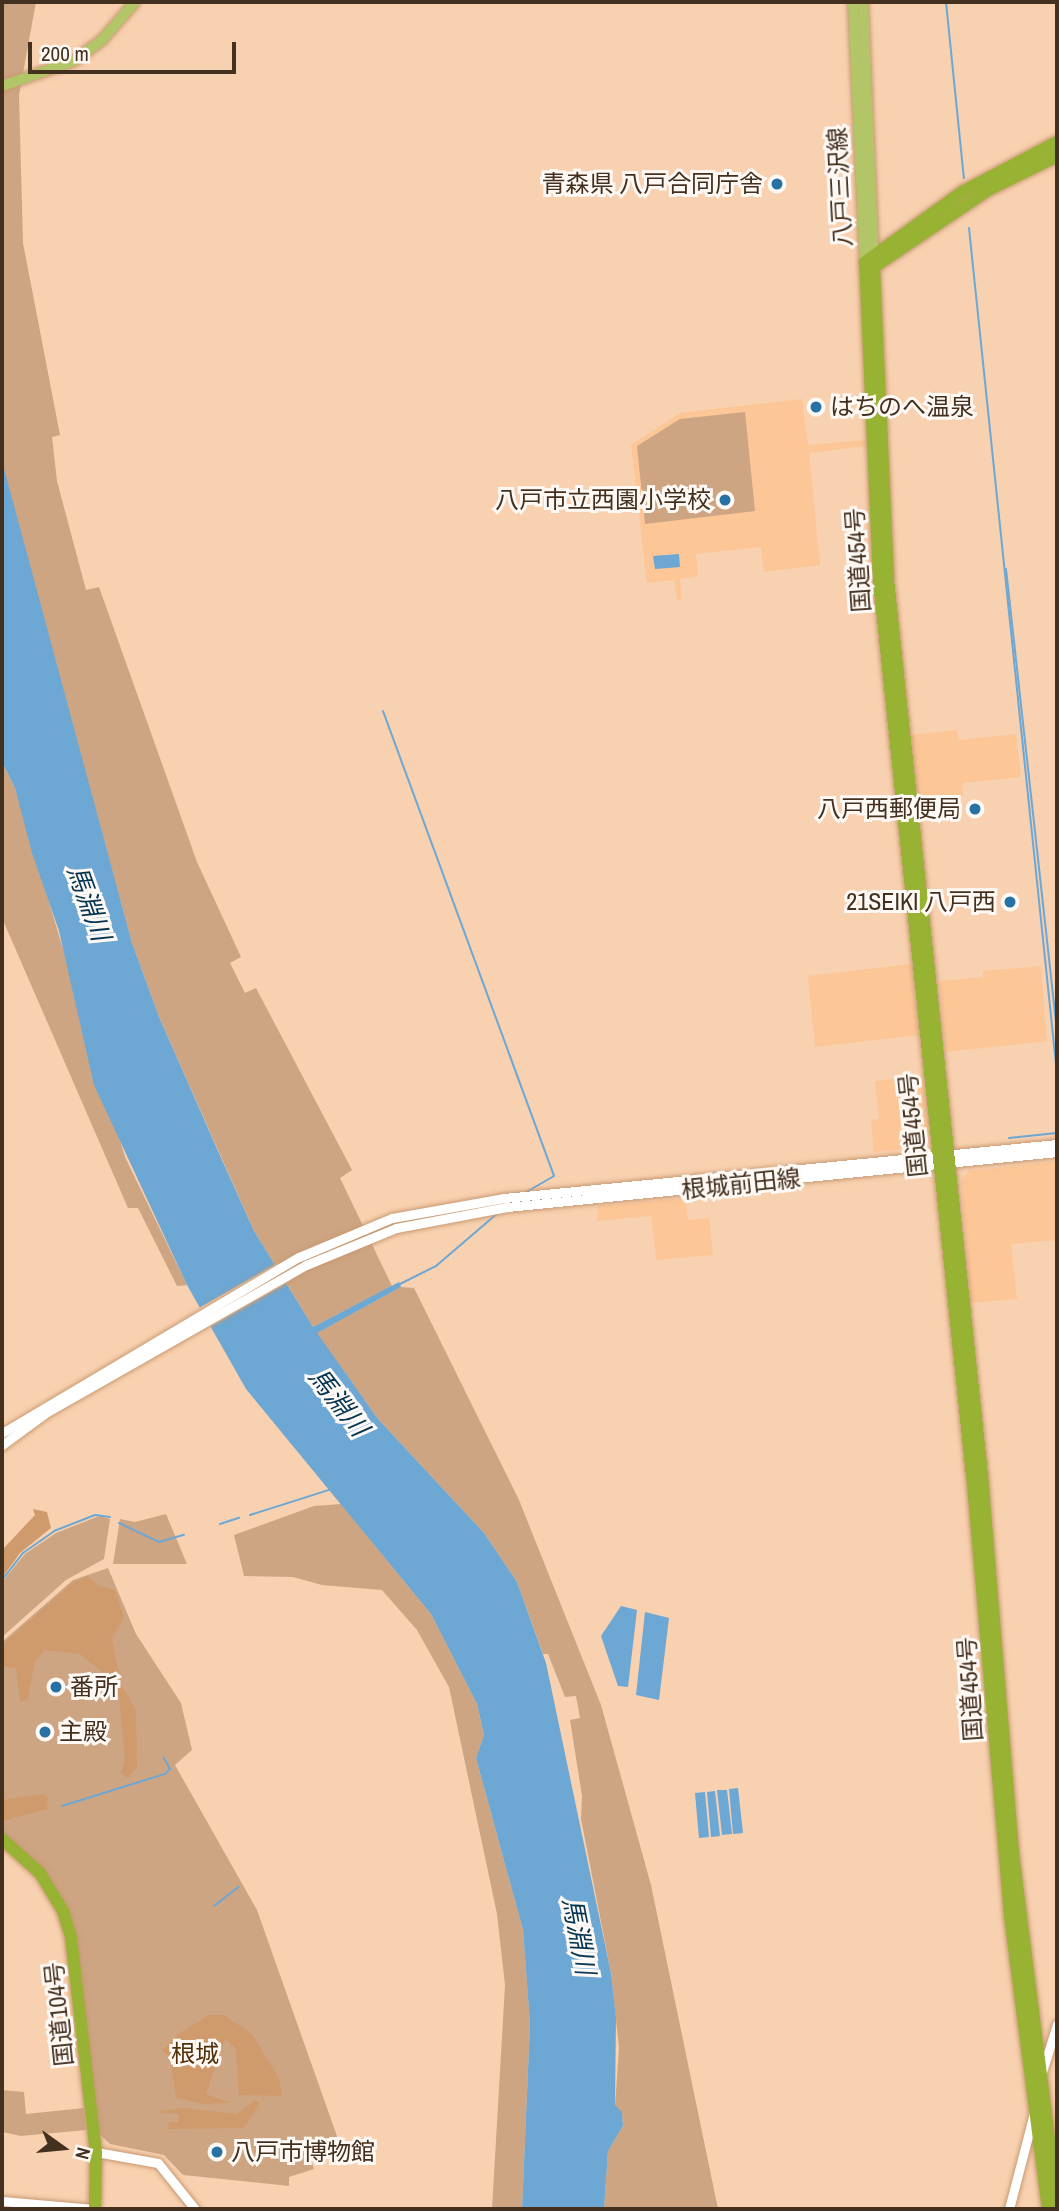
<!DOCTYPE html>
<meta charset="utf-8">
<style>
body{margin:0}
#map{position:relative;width:1059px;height:2211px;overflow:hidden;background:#f8d1b0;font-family:"Archivo Narrow","Noto Sans JP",sans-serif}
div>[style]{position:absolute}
.built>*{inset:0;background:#fcc696}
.green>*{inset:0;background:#cda583}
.forest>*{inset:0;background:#d09b6c}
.water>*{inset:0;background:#6da7d4}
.pier>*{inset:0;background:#f8d1b0}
.stream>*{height:2px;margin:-1px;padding:0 1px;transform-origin:1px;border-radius:1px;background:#6da7d4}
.roads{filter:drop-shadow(0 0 2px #c89a72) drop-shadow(0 0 2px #c89a72)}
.tertiary>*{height:9px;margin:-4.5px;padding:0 4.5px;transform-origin:4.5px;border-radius:4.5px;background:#fff}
.primary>*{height:10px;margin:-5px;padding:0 5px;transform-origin:5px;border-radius:5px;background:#b2c567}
.trunk>*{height:12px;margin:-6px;padding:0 6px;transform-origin:6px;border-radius:6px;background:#98b234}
.dots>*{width:19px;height:19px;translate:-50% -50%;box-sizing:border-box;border:4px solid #fff9f5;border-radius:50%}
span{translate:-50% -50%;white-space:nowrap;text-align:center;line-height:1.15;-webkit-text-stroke:6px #fff9f5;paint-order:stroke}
.poi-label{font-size:24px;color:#43301f}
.right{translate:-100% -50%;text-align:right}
.left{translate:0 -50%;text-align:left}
.street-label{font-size:24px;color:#43301f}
.park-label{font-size:24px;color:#532f09}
.water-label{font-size:26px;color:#053653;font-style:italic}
.frame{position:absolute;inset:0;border:4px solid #43301f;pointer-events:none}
.north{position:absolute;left:28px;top:2113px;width:70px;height:70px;-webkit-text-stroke:5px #fff9f5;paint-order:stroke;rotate:105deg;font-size:19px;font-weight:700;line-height:28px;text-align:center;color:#43301f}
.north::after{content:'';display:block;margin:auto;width:24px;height:32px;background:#43301f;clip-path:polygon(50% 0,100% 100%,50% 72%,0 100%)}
.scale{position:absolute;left:28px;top:42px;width:208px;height:32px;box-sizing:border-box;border:4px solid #43301f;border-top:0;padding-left:9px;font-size:21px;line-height:24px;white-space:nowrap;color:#43301f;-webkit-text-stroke:5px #fff9f5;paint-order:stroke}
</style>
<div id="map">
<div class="built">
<div style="clip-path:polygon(802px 399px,808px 445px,866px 440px,866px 446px,809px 453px,820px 565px,764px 572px,761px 547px,696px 554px,698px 576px,680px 579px,682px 599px,677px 600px,674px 580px,647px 583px,631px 445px,680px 413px)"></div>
<div style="clip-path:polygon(957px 730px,958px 740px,1016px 734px,1021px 777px,962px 783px,963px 796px,917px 801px,911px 735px)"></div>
<div style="clip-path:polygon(911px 964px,919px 1035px,815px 1047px,808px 976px)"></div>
<div style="clip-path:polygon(1041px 966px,1047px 1041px,946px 1052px,939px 981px,983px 977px,983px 971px)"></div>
<div style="clip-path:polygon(923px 1076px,928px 1138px,921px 1147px,874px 1152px,871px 1120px,879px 1119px,875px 1081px)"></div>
<div style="clip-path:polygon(1057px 1161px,1057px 1240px,1011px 1244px,1017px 1299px,971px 1303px,961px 1180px,969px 1171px)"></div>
<div style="clip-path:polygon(685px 1198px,688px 1220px,709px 1218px,713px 1255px,656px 1260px,651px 1212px,651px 1216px,597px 1221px,598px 1206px)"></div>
</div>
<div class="green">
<div style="clip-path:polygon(2px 2px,36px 2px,19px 95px,23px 243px,60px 435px,52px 437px,57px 481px,86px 590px,99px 587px,197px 862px,241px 957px,230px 963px,245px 993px,256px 988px,352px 1170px,340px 1178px,392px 1286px,313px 1327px,254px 1231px,159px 1017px,132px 943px,18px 529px,2px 461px)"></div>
<div style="clip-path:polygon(745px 412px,755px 511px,645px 524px,637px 446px,680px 419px)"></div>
<div style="clip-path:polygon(2px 762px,15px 788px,125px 1157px,187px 1285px,177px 1286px,138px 1208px,128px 1208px,2px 918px)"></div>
<div style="clip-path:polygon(401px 1287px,414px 1288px,519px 1500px,601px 1705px,651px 1885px,718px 2209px,604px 2209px,608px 2151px,623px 2126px,622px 2113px,615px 2106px,619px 2048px,611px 1973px,581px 1819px,582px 1796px,570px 1720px,580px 1718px,576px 1696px,565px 1697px,548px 1654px,543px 1654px,517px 1582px,484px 1533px,378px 1419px,316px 1333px)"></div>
<div style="clip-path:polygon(341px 1504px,431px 1614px,477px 1704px,484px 1735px,476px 1758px,523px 1930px,530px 2024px,522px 2209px,492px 2209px,505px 1985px,497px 1914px,449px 1687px,417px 1630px,382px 1590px,322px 1585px,293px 1577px,244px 1576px,234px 1535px,314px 1506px)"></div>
<div style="clip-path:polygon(166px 1514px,187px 1564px,113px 1564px,120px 1519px,135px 1522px)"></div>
<div style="clip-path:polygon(99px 1516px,110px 1519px,104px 1559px,66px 1580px,2px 1637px,2px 1582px,25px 1554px,56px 1533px)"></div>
<div style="clip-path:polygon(108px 1568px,136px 1634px,181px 1703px,192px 1750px,175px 1765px,257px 1910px,338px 2139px,308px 2150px,314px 2169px,289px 2177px,289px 2186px,183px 2175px,164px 2155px,110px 2144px,97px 2132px,77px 1943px,39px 1865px,2px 1832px,2px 1642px,73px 1580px)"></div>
<div style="clip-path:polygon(2px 2090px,24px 2092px,26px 2114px,84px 2108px,86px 2130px,21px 2136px,2px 2132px)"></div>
</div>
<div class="forest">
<div style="clip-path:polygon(33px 1509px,47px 1512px,51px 1528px,20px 1553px,2px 1578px,3px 1549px,35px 1515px)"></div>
<div style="clip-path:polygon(88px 1576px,99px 1586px,115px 1590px,124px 1617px,112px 1639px,119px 1674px,102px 1672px,80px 1654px,45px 1650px,35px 1661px,28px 1699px,20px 1702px,16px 1668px,2px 1666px,2px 1645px,72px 1583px)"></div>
<div style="clip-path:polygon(106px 1678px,121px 1684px,136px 1710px,137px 1767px,128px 1778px,121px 1773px,125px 1759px,119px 1697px,104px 1683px)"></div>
<div style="clip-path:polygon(42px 1794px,47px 1796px,48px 1809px,2px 1821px,2px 1800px)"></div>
<div style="clip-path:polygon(209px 2015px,224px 2015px,252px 2034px,279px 2078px,282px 2096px,239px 2095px,236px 2049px,225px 2039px,206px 2094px,231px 2103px,203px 2104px,176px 2098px,170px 2057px,162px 2051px,178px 2034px)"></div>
<div style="clip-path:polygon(255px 2100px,260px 2103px,244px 2128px,168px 2129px,169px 2122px,178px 2122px,179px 2114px,156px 2112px,183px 2108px,237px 2114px)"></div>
</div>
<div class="water">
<div style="clip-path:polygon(2px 461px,132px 943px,159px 1017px,222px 1160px,254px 1231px,313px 1327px,399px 1282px,401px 1287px,317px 1333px,378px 1419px,484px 1533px,517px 1582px,546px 1663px,611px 1973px,616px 2018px,615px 2105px,622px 2112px,623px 2126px,608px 2151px,604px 2209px,522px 2209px,530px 2024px,523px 1930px,476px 1758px,484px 1735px,477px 1704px,431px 1614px,246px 1389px,187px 1285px,94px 1085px,59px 931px,32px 853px,15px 788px,2px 762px)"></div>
<div style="clip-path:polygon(679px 554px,680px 567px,655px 569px,653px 556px)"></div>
<div style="clip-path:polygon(621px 1606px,637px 1610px,628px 1687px,618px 1686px,601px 1636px)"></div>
<div style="clip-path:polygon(645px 1612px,669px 1618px,659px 1700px,636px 1695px)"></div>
<div style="clip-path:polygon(738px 1788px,743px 1833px,733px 1834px,729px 1789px)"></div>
<div style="clip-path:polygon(717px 1790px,727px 1790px,732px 1834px,722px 1835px)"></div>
<div style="clip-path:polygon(715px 1791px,720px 1836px,711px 1837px,707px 1792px)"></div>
<div style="clip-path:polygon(705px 1792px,709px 1837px,699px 1838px,695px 1793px)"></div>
</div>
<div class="pier">
<div style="clip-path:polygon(278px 1263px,290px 1281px,208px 1328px,199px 1308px)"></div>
</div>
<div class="stream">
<div style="left:946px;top:2px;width:177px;rotate:84.2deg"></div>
<div style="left:969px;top:228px;width:851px;rotate:84.06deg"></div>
<div style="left:1006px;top:569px;width:468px;rotate:83.7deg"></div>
<div style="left:383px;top:711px;width:495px;rotate:69.8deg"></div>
<div style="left:554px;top:1176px;width:32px;rotate:150deg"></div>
<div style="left:1009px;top:1138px;width:48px;rotate:-5.9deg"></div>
<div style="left:400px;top:1284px;width:40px;rotate:-26.6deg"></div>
<div style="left:436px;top:1266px;width:83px;rotate:-40.6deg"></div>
<div style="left:250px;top:1515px;width:83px;rotate:-17.6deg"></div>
<div style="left:119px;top:1523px;width:44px;rotate:25.4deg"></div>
<div style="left:159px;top:1542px;width:26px;rotate:-16deg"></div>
<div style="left:220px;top:1524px;width:20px;rotate:-18deg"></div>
<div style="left:2px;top:1580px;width:34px;rotate:-52deg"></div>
<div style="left:23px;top:1553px;width:38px;rotate:-35deg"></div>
<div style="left:54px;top:1531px;width:44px;rotate:-21.3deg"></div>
<div style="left:95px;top:1515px;width:15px;rotate:8deg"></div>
<div style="left:62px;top:1806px;width:108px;rotate:-17.3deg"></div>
<div style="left:165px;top:1774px;width:7px;rotate:-45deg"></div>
<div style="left:170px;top:1769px;width:13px;rotate:-119deg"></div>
<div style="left:214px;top:1906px;width:31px;rotate:-38deg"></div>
</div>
<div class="roads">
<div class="tertiary">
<div style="left:2px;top:1433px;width:345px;rotate:-30.7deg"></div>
<div style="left:299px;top:1257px;width:101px;rotate:-22.8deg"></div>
<div style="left:392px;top:1218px;width:114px;rotate:-10.1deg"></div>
<div style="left:504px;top:1198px;width:556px;rotate:-5.58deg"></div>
<div style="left:2px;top:1445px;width:56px;rotate:-36.3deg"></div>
<div style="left:47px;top:1412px;width:298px;rotate:-29.6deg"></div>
<div style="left:306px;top:1265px;width:97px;rotate:-22.3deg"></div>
<div style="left:396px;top:1228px;width:113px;rotate:-10.7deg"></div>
<div style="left:507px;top:1207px;width:553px;rotate:-5.71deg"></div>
<div style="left:1042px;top:2072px;width:50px;rotate:-72.6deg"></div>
<div style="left:96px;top:2152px;width:63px;rotate:10.1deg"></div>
<div style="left:158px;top:2163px;width:59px;rotate:51.2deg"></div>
<div style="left:2px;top:2201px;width:92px;rotate:5deg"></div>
<div style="left:1009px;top:2209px;width:99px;rotate:-75.4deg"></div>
</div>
<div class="primary">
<div style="left:853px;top:2px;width:260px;rotate:87.4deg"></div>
<div style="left:865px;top:262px;width:4px;rotate:27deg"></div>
<div style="left:863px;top:2px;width:259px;rotate:87.6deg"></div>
<div style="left:2px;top:86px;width:76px;rotate:-19.1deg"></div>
<div style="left:74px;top:61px;width:35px;rotate:-37deg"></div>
<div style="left:102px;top:40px;width:50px;rotate:-49deg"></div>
</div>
<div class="trunk">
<div style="left:1057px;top:156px;width:77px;rotate:153.8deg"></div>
<div style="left:988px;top:190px;width:138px;rotate:146deg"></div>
<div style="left:874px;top:267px;width:312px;rotate:87.4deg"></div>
<div style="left:888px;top:579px;width:901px;rotate:84.01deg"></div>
<div style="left:982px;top:1475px;width:379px;rotate:85.3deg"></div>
<div style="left:1013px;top:1853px;width:353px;rotate:82.8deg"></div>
<div style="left:2px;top:1839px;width:51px;rotate:41.8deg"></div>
<div style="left:40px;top:1873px;width:44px;rotate:58.8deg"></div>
<div style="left:63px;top:1911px;width:27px;rotate:73deg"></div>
<div style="left:71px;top:1937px;width:216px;rotate:83.4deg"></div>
<div style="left:96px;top:2152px;width:57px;rotate:91deg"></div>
<div style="left:1048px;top:2209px;width:296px;rotate:-97.4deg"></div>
<div style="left:1010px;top:1915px;width:441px;rotate:-94.9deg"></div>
<div style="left:972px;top:1476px;width:901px;rotate:-95.93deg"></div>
<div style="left:879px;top:580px;width:318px;rotate:-92.5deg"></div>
<div style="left:865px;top:262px;width:120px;rotate:-35.8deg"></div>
<div style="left:962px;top:192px;width:107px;rotate:-27.8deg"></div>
</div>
</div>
<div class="dots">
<div style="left:777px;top:184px;background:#2672a5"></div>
<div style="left:816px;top:407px;background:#2672a5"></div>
<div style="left:725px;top:500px;background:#2672a5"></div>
<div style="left:975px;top:809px;background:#2672a5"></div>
<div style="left:1010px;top:902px;background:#2672a5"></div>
<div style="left:56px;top:1687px;background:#2672a5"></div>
<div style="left:45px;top:1732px;background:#2672a5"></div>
<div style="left:217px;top:2152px;background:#2672a5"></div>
</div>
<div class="poi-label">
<span class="right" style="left:763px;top:184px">青森県 八戸合同庁舎</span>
<span class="left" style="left:830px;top:407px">はちのへ温泉</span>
<span class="right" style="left:711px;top:500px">八戸市立西園小学校</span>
<span class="right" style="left:961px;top:809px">八戸西郵便局</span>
<span class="right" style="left:996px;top:902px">21SEIKI 八戸西</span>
<span class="left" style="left:70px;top:1687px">番所</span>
<span class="left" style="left:59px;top:1732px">主殿</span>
<span class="left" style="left:231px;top:2152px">八戸市博物館</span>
</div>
<div class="street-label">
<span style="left:840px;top:187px;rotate:-93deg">八戸三沢線</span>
<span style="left:858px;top:560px;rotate:-94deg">国道454号</span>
<span style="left:913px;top:1125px;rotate:-96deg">国道454号</span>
<span style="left:741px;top:1184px;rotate:-6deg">根城前田線</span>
<span style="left:970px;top:1689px;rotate:-94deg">国道454号</span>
<span style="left:59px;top:2014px;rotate:-96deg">国道104号</span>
</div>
<div class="park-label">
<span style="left:195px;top:2054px">根城</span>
</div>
<div class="water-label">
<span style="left:89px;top:903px;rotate:70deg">馬淵川</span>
<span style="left:339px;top:1402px;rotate:52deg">馬淵川</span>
<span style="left:579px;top:1936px;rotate:79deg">馬淵川</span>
</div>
<div class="frame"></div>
<div class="north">N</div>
<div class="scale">200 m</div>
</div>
